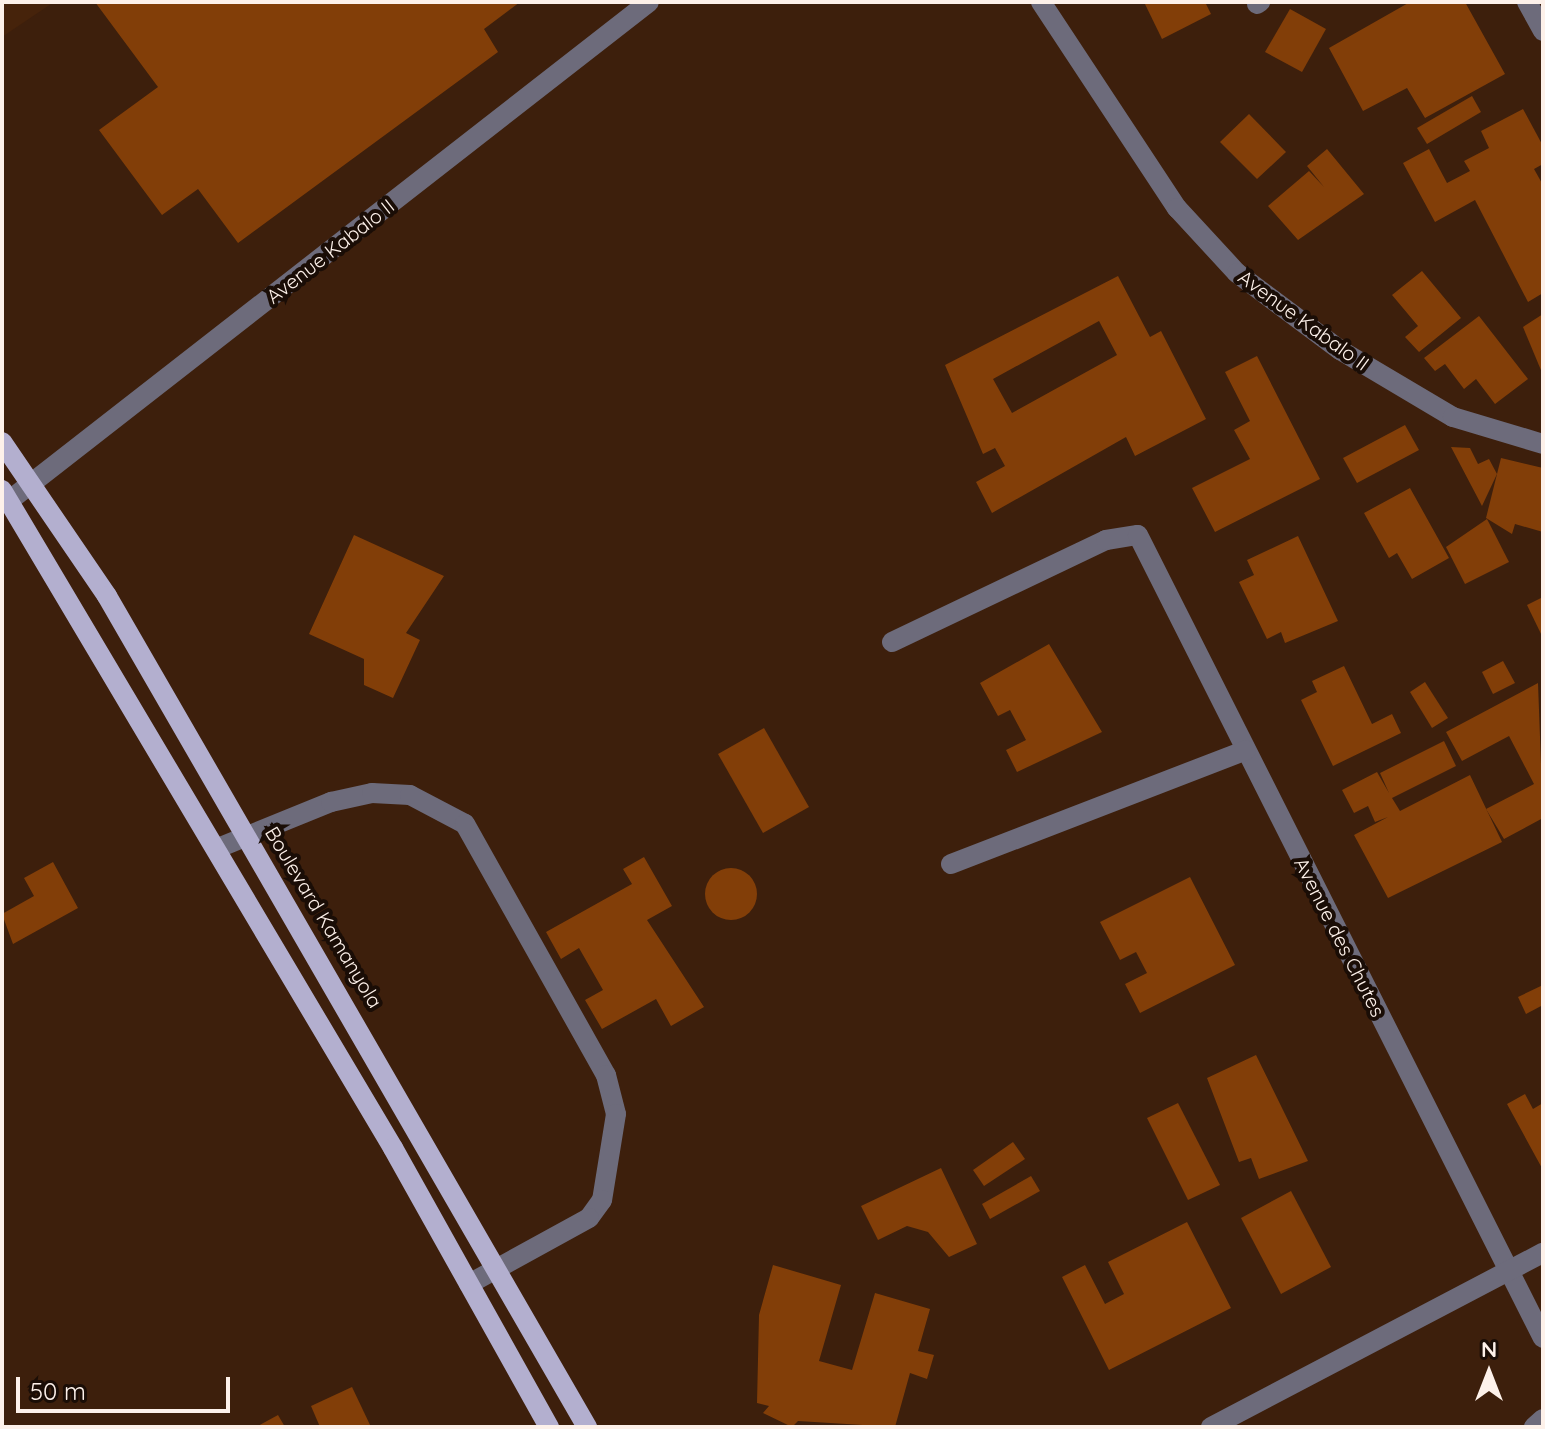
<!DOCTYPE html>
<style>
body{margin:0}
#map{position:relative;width:1545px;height:1429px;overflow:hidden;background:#3d1f0c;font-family:Quicksand,sans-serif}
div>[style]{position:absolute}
.built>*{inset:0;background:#46230b}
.building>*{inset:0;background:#823e08}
.round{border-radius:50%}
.minor>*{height:20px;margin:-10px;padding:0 10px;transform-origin:10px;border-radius:10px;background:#6d6b7b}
.major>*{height:20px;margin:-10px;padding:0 10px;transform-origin:10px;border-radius:10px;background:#b3afcf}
span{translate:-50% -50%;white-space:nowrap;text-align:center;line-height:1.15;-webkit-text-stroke:8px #1a0d06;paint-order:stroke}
.street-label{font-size:20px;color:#fdf1ea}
.frame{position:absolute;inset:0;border:4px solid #fdf1ea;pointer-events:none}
.north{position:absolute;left:1449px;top:1333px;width:80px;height:80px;-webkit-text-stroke:6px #1a0d06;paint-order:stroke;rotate:0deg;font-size:22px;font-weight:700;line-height:32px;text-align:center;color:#fdf1ea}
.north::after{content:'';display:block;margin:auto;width:28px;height:36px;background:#fdf1ea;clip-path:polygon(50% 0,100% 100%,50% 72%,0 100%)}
.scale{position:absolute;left:16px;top:1377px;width:214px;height:36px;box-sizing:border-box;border:4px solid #fdf1ea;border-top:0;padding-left:10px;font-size:24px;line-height:28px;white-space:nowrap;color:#fdf1ea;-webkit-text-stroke:6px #1a0d06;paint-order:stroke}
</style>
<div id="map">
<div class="built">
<div style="clip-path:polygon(2px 2px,54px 2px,2px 37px)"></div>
</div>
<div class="building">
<div style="clip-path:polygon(95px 2px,520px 2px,484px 29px,498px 52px,238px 243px,198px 189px,162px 215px,99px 130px,158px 87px)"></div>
<div style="clip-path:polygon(1144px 2px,1205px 2px,1211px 14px,1162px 39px)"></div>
<div style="clip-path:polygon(1410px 2px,1465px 2px,1505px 74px,1425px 118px,1407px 88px,1363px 111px,1329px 48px)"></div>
<div style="clip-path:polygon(1290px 9px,1326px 29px,1302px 72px,1265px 52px)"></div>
<div style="clip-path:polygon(1472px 96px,1481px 112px,1427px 144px,1417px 128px)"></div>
<div style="clip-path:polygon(1523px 109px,1543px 146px,1543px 164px,1534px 169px,1543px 185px,1543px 293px,1528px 302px,1475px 200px,1435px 222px,1403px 163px,1429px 149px,1447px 183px,1470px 171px,1464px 161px,1489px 148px,1481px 131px)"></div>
<div style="clip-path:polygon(1249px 114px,1286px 152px,1257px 179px,1220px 142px)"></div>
<div style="clip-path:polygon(1327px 149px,1364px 194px,1298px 240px,1268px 206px,1309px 171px,1324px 187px,1307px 166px)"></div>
<div style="clip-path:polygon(1422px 271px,1461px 318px,1419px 352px,1405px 337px,1418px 326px,1392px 295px)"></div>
<div style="clip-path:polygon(evenodd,1118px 276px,1150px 337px,1161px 331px,1206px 419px,1135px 456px,1126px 437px,992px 513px,976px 482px,1005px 466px,995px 448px,983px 454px,945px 365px,1118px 276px,1099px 321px,1117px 355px,1012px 413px,993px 379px,1099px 321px)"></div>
<div style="clip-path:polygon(1543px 314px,1543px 375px,1523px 327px)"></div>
<div style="clip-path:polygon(1479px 316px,1528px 379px,1495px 404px,1476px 379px,1464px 389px,1445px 364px,1435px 371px,1424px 358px)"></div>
<div style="clip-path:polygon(1257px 356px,1320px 479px,1215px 532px,1192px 488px,1250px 459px,1234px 430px,1250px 421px,1225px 372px)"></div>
<div style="clip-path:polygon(1405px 425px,1419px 450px,1357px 483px,1343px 458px)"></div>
<div style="clip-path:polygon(1451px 447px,1470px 448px,1478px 464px,1489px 459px,1497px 474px,1482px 506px)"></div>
<div style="clip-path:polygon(1501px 458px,1543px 468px,1543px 532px,1515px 524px,1512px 534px,1486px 518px)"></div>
<div style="clip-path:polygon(1410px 488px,1449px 558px,1412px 579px,1397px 553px,1389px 558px,1364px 513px)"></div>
<div style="clip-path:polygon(1487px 519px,1509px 562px,1465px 584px,1446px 547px)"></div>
<div style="clip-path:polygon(354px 535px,444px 576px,406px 633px,420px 640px,393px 698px,364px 685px,364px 659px,309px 634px)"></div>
<div style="clip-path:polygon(1298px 536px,1338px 621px,1285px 643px,1281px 632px,1267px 639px,1239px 582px,1254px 575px,1247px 560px)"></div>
<div style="clip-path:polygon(1543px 597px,1543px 638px,1527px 605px)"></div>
<div style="clip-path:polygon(1049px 644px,1102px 732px,1017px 772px,1006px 750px,1026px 740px,1010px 710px,998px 716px,980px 683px)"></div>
<div style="clip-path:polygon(1503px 661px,1515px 683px,1493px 694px,1482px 672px)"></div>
<div style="clip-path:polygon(1344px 666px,1372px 724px,1392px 714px,1401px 733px,1333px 766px,1301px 700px,1317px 692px,1312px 681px)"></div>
<div style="clip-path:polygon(1425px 682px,1448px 718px,1432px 728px,1410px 692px)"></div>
<div style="clip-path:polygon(1538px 683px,1543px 818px,1504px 839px,1486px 809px,1534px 784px,1509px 736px,1462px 761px,1446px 732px)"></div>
<div style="clip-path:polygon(764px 728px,809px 807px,763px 833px,718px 754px)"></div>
<div style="clip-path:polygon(1444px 741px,1456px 766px,1392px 798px,1400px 811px,1470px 775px,1502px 842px,1388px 898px,1354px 835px,1388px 817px,1375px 822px,1368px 806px,1354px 813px,1342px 790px,1377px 772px,1389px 793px,1380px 773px)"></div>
<div style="clip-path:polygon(644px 857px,672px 906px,647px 920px,704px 1007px,671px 1026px,656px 999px,602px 1029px,585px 1000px,603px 990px,579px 948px,561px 959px,546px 932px,632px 884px,623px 869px)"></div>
<div style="clip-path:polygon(53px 862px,78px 908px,13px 944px,2px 914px,34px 896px,24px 878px)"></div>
<div class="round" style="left:705px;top:868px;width:52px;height:52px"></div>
<div style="clip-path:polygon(1190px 877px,1235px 965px,1140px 1013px,1125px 984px,1147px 973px,1136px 952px,1120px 960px,1100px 922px)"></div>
<div style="clip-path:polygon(1543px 985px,1543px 1005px,1526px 1014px,1518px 997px)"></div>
<div style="clip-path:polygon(1256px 1055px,1308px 1161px,1259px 1179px,1251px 1158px,1239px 1162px,1207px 1078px)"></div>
<div style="clip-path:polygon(1525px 1094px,1533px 1109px,1543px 1103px,1543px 1170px,1507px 1104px)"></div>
<div style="clip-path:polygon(1178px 1103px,1220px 1185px,1188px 1200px,1147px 1118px)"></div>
<div style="clip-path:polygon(1013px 1142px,1025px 1159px,984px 1186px,973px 1170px)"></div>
<div style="clip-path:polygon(941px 1168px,977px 1244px,949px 1257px,928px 1232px,907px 1226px,878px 1240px,861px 1206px)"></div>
<div style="clip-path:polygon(1031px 1176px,1040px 1191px,990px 1219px,982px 1204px)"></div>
<div style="clip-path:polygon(1291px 1191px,1331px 1267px,1281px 1294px,1241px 1218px)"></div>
<div style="clip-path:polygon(1187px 1222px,1231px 1308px,1109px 1370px,1062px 1277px,1085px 1265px,1105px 1304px,1124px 1294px,1108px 1262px)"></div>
<div style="clip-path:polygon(773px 1265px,841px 1285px,819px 1361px,852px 1370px,875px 1293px,930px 1309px,918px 1351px,934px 1355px,927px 1379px,910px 1373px,895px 1427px,798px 1421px,792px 1427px,763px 1413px,769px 1406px,757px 1403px,759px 1315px)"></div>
<div style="clip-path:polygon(352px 1387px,371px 1427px,320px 1427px,311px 1406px)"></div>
<div style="clip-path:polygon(278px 1415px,285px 1427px,256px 1427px)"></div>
</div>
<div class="minor">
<div style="left:1041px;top:2px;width:247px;rotate:56.6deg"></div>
<div style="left:1177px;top:208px;width:88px;rotate:47.3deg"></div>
<div style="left:1237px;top:273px;width:129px;rotate:36.8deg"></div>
<div style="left:1340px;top:350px;width:131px;rotate:30.7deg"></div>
<div style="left:1453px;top:417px;width:94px;rotate:16.7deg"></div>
<div style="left:1527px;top:2px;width:33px;rotate:61deg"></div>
<div style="left:1257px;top:4px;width:4px;rotate:-34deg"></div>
<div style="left:10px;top:500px;width:810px;rotate:-37.93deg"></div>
<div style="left:892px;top:642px;width:237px;rotate:-25.5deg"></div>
<div style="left:1106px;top:540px;width:32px;rotate:-9deg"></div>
<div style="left:1138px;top:535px;width:899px;rotate:63.24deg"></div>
<div style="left:218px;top:848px;width:122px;rotate:-22.2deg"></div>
<div style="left:331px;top:802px;width:42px;rotate:-12.4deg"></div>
<div style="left:372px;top:793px;width:38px;rotate:3deg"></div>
<div style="left:410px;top:795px;width:62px;rotate:27.8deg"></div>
<div style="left:465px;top:824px;width:288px;rotate:60.7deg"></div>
<div style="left:606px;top:1075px;width:40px;rotate:75.6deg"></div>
<div style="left:616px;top:1114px;width:87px;rotate:99.2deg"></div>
<div style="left:602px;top:1200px;width:22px;rotate:126deg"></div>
<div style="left:589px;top:1218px;width:137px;rotate:151.2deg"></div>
<div style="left:951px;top:864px;width:316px;rotate:-21.1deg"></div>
<div style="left:1211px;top:1427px;width:375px;rotate:-27.7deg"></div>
<div style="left:1534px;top:1427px;width:12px;rotate:-42deg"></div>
</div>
<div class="major">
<div style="left:2px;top:442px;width:186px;rotate:55.7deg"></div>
<div style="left:107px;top:596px;width:960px;rotate:59.99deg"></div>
<div style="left:2px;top:490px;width:765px;rotate:59.28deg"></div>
<div style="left:393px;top:1148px;width:320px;rotate:60.8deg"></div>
</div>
<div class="street-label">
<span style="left:330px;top:251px;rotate:-38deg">Avenue Kabalo II</span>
<span style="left:1304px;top:320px;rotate:36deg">Avenue Kabalo II</span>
<span style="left:324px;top:917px;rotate:59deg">Boulevard Kamanyola</span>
<span style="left:1340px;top:937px;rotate:63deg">Avenue des Chutes</span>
</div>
<div class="frame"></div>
<div class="north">N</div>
<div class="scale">50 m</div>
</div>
